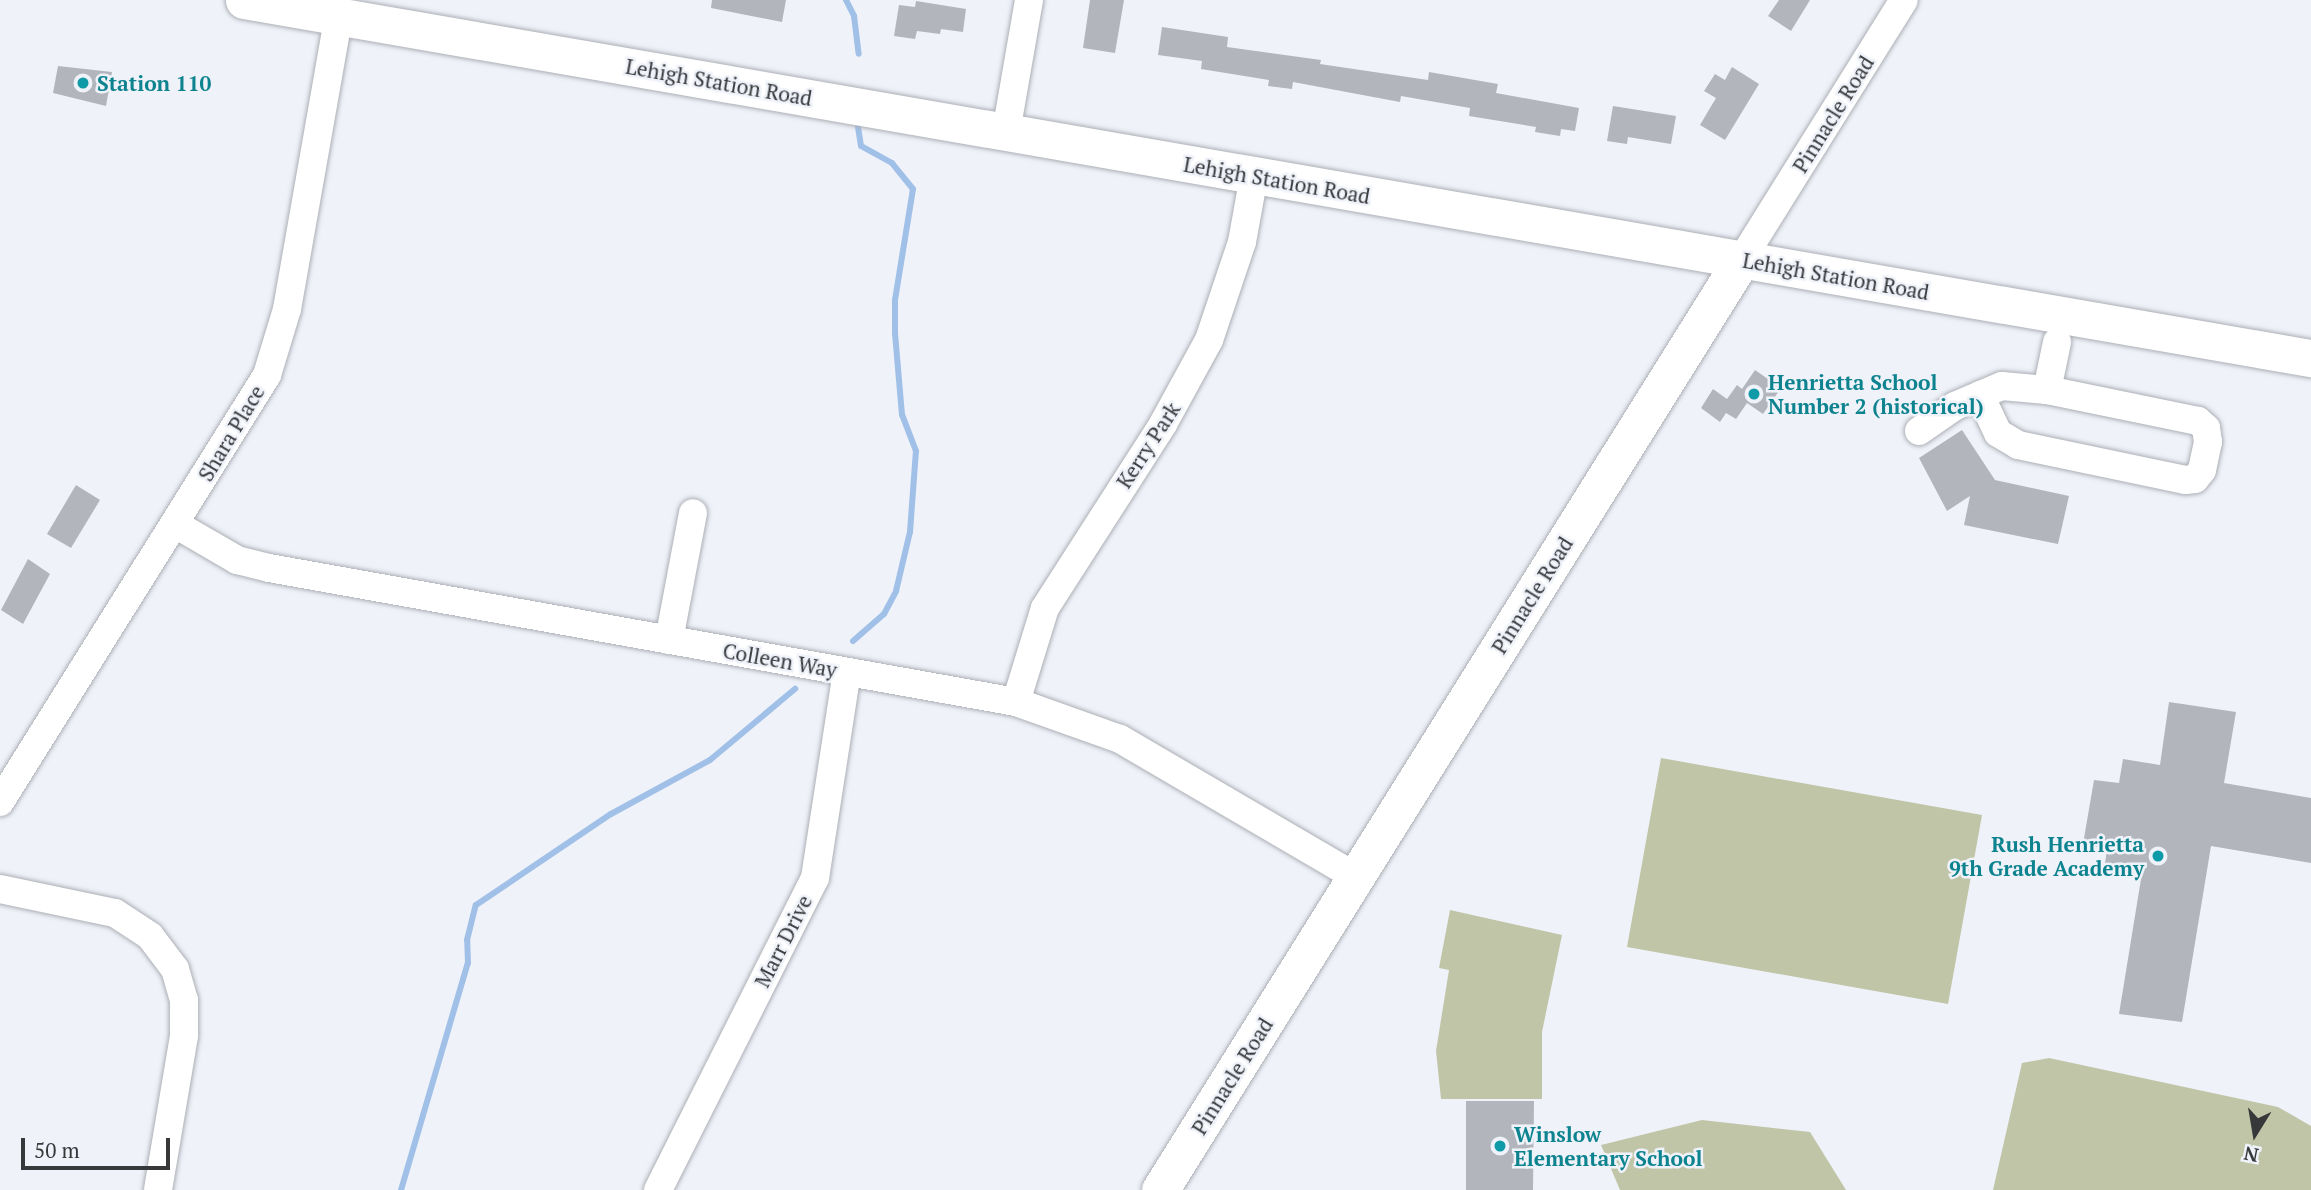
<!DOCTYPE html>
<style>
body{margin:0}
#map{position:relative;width:2311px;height:1190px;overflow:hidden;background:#eff2f9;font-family:"PT Serif",serif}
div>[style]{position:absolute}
.green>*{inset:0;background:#c0c5a7}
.stream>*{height:6px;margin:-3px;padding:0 3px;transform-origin:3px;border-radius:3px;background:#a0c0e8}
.building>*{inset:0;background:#b3b5bc}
.roads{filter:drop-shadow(0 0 2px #acafb5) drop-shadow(0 0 2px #acafb5)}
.minor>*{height:28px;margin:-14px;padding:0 14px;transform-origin:14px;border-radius:14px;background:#fff}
.major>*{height:37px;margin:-18.5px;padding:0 18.5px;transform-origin:18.5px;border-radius:18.5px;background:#fff}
.dots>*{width:19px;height:19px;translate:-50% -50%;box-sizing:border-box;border:4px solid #eff2f9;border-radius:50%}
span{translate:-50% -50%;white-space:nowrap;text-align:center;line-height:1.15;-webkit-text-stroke:5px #eff2f9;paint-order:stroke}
.street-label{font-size:21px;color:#36383a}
.culture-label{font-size:21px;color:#0d838f;font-weight:700}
.left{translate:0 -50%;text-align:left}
.right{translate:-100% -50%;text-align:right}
.north{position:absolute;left:2220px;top:1099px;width:70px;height:70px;-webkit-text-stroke:5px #eff2f9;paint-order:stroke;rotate:191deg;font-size:19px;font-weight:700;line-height:28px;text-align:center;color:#36383a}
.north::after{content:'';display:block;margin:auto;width:24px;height:32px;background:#36383a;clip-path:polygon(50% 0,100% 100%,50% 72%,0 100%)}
.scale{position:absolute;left:21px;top:1138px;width:149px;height:32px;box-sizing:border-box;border:4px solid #36383a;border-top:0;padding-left:9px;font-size:21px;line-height:24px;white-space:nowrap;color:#36383a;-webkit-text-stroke:5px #eff2f9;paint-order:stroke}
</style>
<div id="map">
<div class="green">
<div style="clip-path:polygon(1661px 758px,1982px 815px,1948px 1004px,1627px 947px)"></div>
<div style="clip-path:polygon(1450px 910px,1562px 935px,1542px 1032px,1542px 1099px,1441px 1099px,1436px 1051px,1449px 970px,1439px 968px)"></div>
<div style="clip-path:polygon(2049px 1058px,2278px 1107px,2311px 1126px,2311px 1190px,1993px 1190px,2022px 1063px)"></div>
<div style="clip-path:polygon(1702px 1120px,1810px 1132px,1846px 1190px,1620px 1190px,1601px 1145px)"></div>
</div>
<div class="stream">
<div style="left:846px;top:0;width:18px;rotate:63deg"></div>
<div style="left:854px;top:16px;width:38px;rotate:83deg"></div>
<div style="left:853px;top:641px;width:41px;rotate:-41.1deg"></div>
<div style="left:884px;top:614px;width:26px;rotate:-62deg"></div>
<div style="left:896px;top:591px;width:61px;rotate:-76.7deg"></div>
<div style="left:910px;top:532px;width:81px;rotate:-85.8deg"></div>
<div style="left:916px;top:451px;width:39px;rotate:-111deg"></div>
<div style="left:902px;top:415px;width:82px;rotate:-94.9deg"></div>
<div style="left:895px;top:333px;width:33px;rotate:-90deg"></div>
<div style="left:895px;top:300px;width:112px;rotate:-80.8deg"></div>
<div style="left:913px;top:189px;width:33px;rotate:-129deg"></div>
<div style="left:892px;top:163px;width:35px;rotate:-151deg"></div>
<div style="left:861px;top:146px;width:19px;rotate:-99deg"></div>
<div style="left:401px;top:1190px;width:237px;rotate:-73.6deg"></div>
<div style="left:468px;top:963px;width:23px;rotate:-92deg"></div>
<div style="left:467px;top:940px;width:36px;rotate:-76deg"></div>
<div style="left:476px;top:905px;width:163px;rotate:-34deg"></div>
<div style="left:611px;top:814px;width:113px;rotate:-28.6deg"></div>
<div style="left:710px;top:760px;width:111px;rotate:-39.9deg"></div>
</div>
<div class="building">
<div style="clip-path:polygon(712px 0,786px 0,782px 22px,711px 8px)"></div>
<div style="clip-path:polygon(1090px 0,1124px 0,1115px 53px,1083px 48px)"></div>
<div style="clip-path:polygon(1779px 0,1810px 0,1791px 31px,1768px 16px)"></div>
<div style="clip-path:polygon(916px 1px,966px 9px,963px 32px,941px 29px,940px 34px,917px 31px,915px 39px,894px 36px,899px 5px,915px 7px)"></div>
<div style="clip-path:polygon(1162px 27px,1228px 37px,1227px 47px,1321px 60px,1320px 64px,1428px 80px,1429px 72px,1498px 84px,1496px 93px,1579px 108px,1575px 131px,1561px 129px,1560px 136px,1535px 132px,1536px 127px,1469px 116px,1470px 108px,1401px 96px,1400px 102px,1293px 82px,1292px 89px,1268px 86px,1269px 80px,1201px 69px,1202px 61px,1158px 55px)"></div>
<div style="clip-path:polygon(58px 66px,112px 72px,106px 106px,53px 93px)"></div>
<div style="clip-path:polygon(1732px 67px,1759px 84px,1725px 140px,1700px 125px,1716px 98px,1704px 91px,1715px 74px,1725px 80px)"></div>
<div style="clip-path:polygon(1613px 106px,1676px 116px,1671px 144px,1628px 137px,1627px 144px,1607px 141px)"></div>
<div style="clip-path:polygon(1755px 370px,1781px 388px,1763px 414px,1747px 403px,1736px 419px,1726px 413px,1720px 422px,1701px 408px,1713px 389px,1727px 399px,1737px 385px,1742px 389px)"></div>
<div style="clip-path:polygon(1962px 430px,1995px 480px,2069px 496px,2058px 544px,1964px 525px,1970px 496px,1947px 511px,1919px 458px)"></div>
<div style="clip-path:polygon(76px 485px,100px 500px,71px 548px,47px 534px)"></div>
<div style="clip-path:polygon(28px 559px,50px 574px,23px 624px,1px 610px)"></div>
<div style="clip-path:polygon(2169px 702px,2236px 712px,2224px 783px,2311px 798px,2311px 863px,2211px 846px,2182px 1022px,2119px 1014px,2141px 879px,2104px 871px,2107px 849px,2083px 844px,2094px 780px,2119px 783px,2123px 759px,2160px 765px)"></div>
<div style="clip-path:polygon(1466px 1101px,1534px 1101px,1533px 1190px,1466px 1190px)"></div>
</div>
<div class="roads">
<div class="minor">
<div style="left:1006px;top:132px;width:134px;rotate:-80.1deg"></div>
<div style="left:1742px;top:259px;width:305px;rotate:-58deg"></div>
<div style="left:1980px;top:395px;width:42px;rotate:64.7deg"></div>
<div style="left:1998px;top:433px;width:23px;rotate:31deg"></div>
<div style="left:2018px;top:445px;width:171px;rotate:11.8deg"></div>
<div style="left:2185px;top:480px;width:10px;rotate:-6deg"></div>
<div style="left:2195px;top:479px;width:11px;rotate:-52deg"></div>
<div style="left:2202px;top:470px;width:29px;rotate:-78deg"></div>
<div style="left:2208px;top:442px;width:14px;rotate:-98deg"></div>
<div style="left:2206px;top:428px;width:11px;rotate:-139deg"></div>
<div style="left:2198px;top:421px;width:154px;rotate:-168.4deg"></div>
<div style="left:1919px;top:431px;width:44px;rotate:-34.8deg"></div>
<div style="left:1955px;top:406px;width:51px;rotate:-23.1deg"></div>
<div style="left:2002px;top:386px;width:45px;rotate:5.1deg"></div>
<div style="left:2047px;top:390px;width:49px;rotate:-78.2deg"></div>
<div style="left:175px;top:524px;width:72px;rotate:30.1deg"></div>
<div style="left:237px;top:560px;width:33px;rotate:14deg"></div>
<div style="left:269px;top:568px;width:759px;rotate:10.17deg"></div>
<div style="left:1016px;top:702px;width:110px;rotate:19.6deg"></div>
<div style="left:1120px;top:739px;width:273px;rotate:30.3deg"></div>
<div style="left:669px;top:640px;width:129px;rotate:-79.3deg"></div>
<div style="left:1016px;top:702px;width:98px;rotate:-72.9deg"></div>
<div style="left:1045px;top:608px;width:219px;rotate:-57.3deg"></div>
<div style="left:1163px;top:424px;width:96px;rotate:-61.3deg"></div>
<div style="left:1209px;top:340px;width:103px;rotate:-71.4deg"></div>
<div style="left:1242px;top:242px;width:67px;rotate:-79.7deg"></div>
<div style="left:0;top:802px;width:504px;rotate:-57.98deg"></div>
<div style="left:267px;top:375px;width:69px;rotate:-73.1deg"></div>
<div style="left:287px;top:309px;width:299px;rotate:-80deg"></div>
<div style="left:0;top:889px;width:117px;rotate:11.8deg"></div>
<div style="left:115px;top:913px;width:42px;rotate:33.3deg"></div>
<div style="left:150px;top:936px;width:41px;rotate:52.9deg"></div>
<div style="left:175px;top:969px;width:32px;rotate:74deg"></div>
<div style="left:184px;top:1000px;width:36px;rotate:90deg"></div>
<div style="left:184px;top:1036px;width:156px;rotate:99.6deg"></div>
<div style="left:658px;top:1190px;width:349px;rotate:-63.3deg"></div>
<div style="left:815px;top:878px;width:208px;rotate:-81.2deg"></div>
</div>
<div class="major">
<div style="left:244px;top:0;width:2098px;rotate:9.83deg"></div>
<div style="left:1160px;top:1190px;width:1098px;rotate:-57.99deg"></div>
</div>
</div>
<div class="dots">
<div style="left:83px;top:83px;background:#0f9aa8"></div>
<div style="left:1754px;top:394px;background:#0f9aa8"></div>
<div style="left:2158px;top:856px;background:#0f9aa8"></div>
<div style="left:1500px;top:1146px;background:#0f9aa8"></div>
</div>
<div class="street-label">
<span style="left:719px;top:82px;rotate:10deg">Lehigh Station Road</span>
<span style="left:1833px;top:114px;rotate:-58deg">Pinnacle Road</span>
<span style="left:1277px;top:180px;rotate:10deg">Lehigh Station Road</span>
<span style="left:1836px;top:276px;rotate:10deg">Lehigh Station Road</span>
<span style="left:231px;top:433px;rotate:-59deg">Shara Place</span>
<span style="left:1148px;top:445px;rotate:-57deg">Kerry Park</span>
<span style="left:1532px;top:595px;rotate:-58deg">Pinnacle Road</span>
<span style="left:780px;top:660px;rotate:10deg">Colleen Way</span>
<span style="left:783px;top:941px;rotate:-63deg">Marr Drive</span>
<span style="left:1232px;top:1076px;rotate:-58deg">Pinnacle Road</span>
</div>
<div class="culture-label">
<span class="left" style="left:97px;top:83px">Station 110</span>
<span class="left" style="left:1768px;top:394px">Henrietta School<br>Number 2 (historical)</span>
<span class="right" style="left:2144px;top:856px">Rush Henrietta<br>9th Grade Academy</span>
<span class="left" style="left:1514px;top:1146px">Winslow<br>Elementary School</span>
</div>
<div class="north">N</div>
<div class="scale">50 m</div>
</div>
